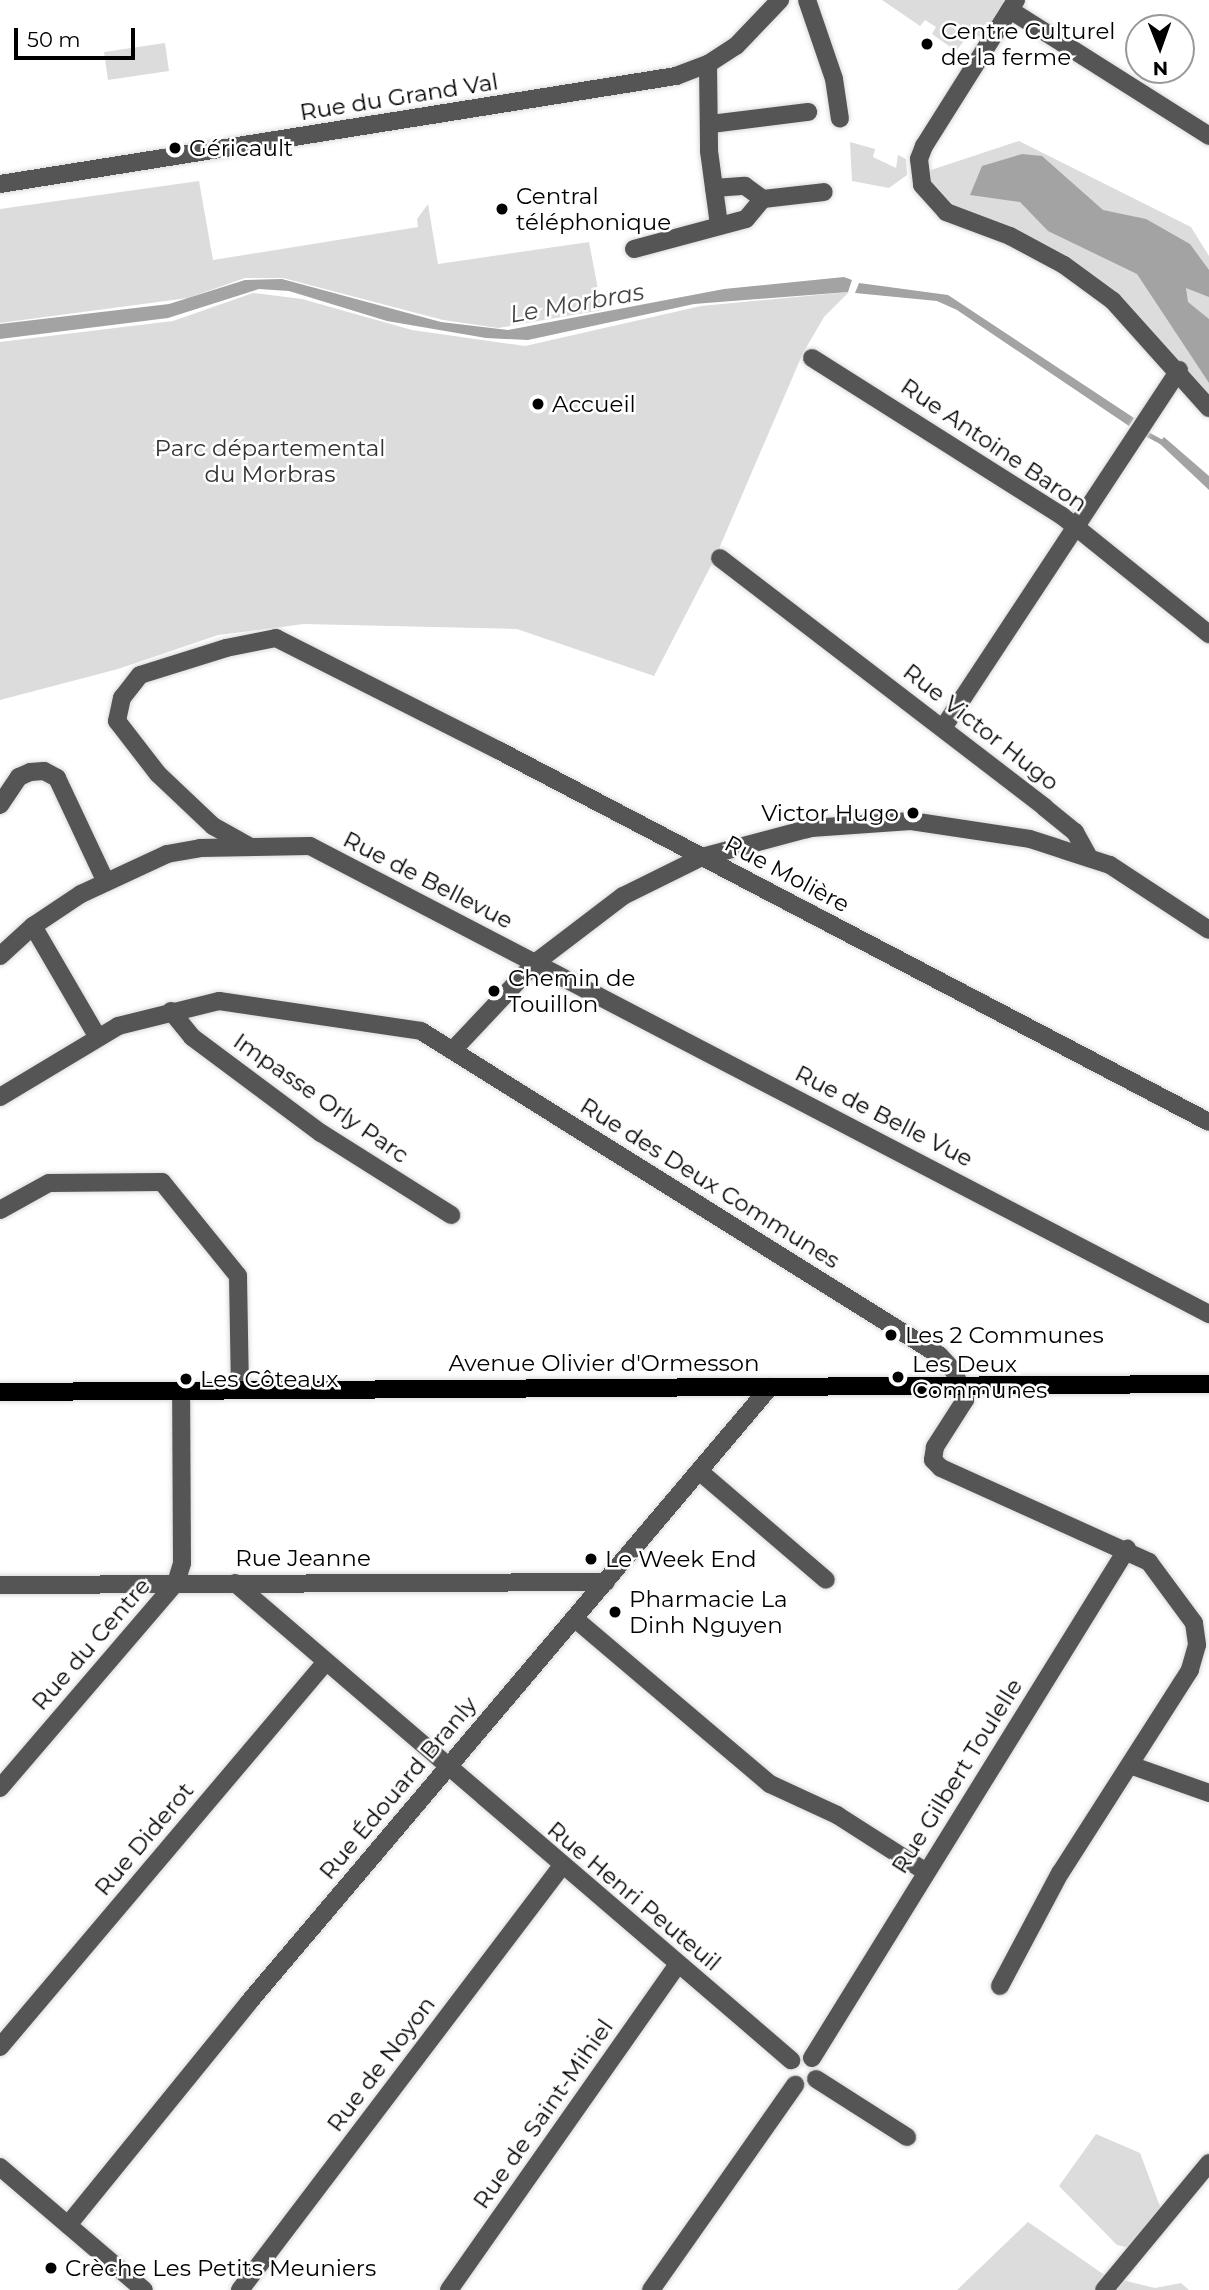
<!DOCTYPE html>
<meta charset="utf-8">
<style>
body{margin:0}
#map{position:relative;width:1209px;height:2290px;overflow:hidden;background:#fff;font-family:Montserrat,sans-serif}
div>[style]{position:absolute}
.green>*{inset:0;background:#dcdcdc}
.water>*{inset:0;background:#a3a3a3}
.stream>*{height:5px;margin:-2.5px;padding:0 2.5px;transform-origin:2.5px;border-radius:2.5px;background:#a3a3a3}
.roads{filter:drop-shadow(0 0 2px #dbdbdb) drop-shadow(0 0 2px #dbdbdb)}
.minor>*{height:18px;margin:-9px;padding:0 9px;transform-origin:9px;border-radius:9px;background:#555}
.major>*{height:18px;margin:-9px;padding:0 9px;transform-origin:9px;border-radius:9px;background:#000}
.dots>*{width:19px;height:19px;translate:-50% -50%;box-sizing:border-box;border:4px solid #fff;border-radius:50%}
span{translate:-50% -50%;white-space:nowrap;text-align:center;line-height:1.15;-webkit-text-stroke:5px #fff;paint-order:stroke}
.poi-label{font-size:23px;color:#000}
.left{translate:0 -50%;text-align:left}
.right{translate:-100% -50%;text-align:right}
.street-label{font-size:23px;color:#000}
.park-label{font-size:23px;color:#333}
.water-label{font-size:24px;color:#444;font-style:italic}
.north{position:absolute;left:1125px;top:14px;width:70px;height:70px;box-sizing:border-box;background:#fff;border:2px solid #999;border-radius:50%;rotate:179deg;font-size:19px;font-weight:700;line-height:28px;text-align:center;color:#000}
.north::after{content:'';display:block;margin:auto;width:24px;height:32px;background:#000;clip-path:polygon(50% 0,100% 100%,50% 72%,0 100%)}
.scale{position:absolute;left:14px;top:28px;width:121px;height:32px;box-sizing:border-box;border:4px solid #000;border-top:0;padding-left:9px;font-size:21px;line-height:24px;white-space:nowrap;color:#000;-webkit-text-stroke:5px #fff;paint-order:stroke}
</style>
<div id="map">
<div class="green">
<div style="clip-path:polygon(882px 0,1007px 0,981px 38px,971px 32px,956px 51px,932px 34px,936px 27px,925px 20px,920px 26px)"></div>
<div style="clip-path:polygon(165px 43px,169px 71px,108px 80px,104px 52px)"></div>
<div style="clip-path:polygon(1019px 141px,1191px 227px,1209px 256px,1209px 398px,1132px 310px,949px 207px,926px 183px,931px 170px)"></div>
<div style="clip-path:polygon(850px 142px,875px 149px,873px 157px,896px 168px,898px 155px,906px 159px,907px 175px,889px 188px,852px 181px)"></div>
<div style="clip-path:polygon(199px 181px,213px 260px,418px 227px,417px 219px,428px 204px,438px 264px,589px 242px,602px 310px,498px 328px,443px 320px,283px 278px,245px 278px,188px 298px,0 323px,0 209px)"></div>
<div style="clip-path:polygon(849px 292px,824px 317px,803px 353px,715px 558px,654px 676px,517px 629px,304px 624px,218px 635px,118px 669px,0 700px,0 342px,173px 321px,253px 293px,302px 299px,412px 330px,525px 346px,701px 306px)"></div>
<div style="clip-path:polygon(1096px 2134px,1140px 2153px,1164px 2217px,1138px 2250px,1117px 2245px,1059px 2186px)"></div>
<div style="clip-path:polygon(1028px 2222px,1106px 2276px,1155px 2288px,1181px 2283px,1189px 2290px,957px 2290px)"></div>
</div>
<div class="water">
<div style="clip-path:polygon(1022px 154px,1042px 156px,1103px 210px,1146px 219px,1190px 244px,1209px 270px,1209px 297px,1186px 288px,1188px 302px,1209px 319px,1209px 383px,1137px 274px,1048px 231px,1020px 202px,970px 195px,982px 166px)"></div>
<div style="clip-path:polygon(844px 277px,852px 280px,848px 292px,694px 304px,528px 340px,486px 338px,387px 321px,289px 291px,259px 289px,168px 318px,0 339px,0 324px,169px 304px,245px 280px,282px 279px,441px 322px,508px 330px,724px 289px)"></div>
<div style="clip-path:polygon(859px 283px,948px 295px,1134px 418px,1129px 426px,957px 310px,937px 301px,855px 293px)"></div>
<div style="clip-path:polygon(1164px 437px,1209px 476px,1209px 490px,1159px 443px)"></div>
</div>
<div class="stream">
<div style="left:1147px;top:434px;width:21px;rotate:28deg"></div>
</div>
<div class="roads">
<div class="minor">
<div style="left:807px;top:0;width:83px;rotate:71.1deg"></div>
<div style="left:834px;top:79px;width:40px;rotate:81.5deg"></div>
<div style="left:1016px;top:0;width:173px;rotate:122.2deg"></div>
<div style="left:924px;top:146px;width:14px;rotate:111deg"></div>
<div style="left:919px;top:159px;width:26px;rotate:83deg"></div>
<div style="left:922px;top:185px;width:36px;rotate:48deg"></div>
<div style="left:946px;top:212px;width:68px;rotate:20.6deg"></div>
<div style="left:1010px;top:236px;width:61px;rotate:28.2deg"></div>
<div style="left:1064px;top:265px;width:61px;rotate:36.3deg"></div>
<div style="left:1113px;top:301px;width:144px;rotate:48.1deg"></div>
<div style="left:1010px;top:10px;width:236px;rotate:32.3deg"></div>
<div style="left:708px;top:64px;width:87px;rotate:89.3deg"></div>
<div style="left:709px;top:151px;width:75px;rotate:82.3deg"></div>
<div style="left:711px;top:124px;width:98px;rotate:-7.1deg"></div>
<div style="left:0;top:184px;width:685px;rotate:-9.08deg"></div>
<div style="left:676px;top:76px;width:34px;rotate:-21deg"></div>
<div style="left:708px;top:64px;width:33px;rotate:-33deg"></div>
<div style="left:736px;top:46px;width:64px;rotate:-46.3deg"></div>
<div style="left:714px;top:188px;width:31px;rotate:-4deg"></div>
<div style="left:745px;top:186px;width:22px;rotate:36deg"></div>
<div style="left:634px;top:249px;width:116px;rotate:-15deg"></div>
<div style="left:746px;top:219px;width:26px;rotate:-50deg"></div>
<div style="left:763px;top:199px;width:61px;rotate:-6.5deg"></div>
<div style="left:812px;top:358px;width:296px;rotate:32.3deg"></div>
<div style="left:1062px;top:516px;width:189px;rotate:38.8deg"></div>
<div style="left:720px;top:558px;width:409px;rotate:37.5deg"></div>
<div style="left:1044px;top:807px;width:40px;rotate:39deg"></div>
<div style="left:1075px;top:832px;width:26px;rotate:61deg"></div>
<div style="left:943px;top:728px;width:429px;rotate:-56.6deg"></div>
<div style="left:0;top:805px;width:34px;rotate:-56deg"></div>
<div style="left:19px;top:777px;width:12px;rotate:-24deg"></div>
<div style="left:30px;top:772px;width:14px;rotate:-4deg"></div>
<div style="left:44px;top:771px;width:15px;rotate:28deg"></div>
<div style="left:57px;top:778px;width:115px;rotate:64.8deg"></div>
<div style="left:249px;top:846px;width:41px;rotate:-150.9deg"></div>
<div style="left:213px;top:826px;width:76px;rotate:-136.6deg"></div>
<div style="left:158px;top:774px;width:67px;rotate:-127.7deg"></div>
<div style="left:117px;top:721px;width:24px;rotate:-78deg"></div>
<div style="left:122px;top:698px;width:29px;rotate:-52deg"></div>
<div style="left:140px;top:675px;width:90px;rotate:-17.4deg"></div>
<div style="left:226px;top:648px;width:51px;rotate:-11.3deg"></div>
<div style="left:276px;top:638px;width:249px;rotate:26.8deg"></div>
<div style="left:498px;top:750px;width:802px;rotate:27.62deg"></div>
<div style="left:33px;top:926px;width:127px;rotate:59.8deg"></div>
<div style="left:0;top:956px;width:45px;rotate:-42.3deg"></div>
<div style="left:33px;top:926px;width:58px;rotate:-33.7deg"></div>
<div style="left:81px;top:894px;width:95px;rotate:-24.9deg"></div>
<div style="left:167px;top:854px;width:34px;rotate:-10deg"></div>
<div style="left:200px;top:848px;width:110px;rotate:-1deg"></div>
<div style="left:310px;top:846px;width:1014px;rotate:27.5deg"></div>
<div style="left:171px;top:1011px;width:33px;rotate:51deg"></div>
<div style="left:192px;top:1037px;width:161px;rotate:36.7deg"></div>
<div style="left:321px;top:1133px;width:154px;rotate:32.2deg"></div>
<div style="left:453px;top:1050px;width:120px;rotate:-46.7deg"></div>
<div style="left:535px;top:963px;width:111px;rotate:-37.3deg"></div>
<div style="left:623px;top:896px;width:88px;rotate:-26.3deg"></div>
<div style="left:702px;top:857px;width:113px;rotate:-14.9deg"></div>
<div style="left:811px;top:828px;width:100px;rotate:-4deg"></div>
<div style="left:911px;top:821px;width:120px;rotate:8.6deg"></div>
<div style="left:1030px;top:839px;width:84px;rotate:18deg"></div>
<div style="left:1110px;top:865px;width:118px;rotate:33.3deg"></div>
<div style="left:0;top:1097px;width:138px;rotate:-31deg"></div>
<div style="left:118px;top:1026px;width:104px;rotate:-13.9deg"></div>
<div style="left:219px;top:1001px;width:204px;rotate:8.4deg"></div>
<div style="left:421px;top:1031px;width:611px;rotate:32.03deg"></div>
<div style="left:939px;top:1355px;width:22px;rotate:47deg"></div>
<div style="left:954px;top:1371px;width:31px;rotate:69deg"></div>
<div style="left:965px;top:1400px;width:56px;rotate:122.6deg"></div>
<div style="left:935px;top:1447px;width:13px;rotate:99deg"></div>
<div style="left:933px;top:1460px;width:11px;rotate:45deg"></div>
<div style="left:941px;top:1468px;width:228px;rotate:24.3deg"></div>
<div style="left:1149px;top:1562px;width:76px;rotate:53.6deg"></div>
<div style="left:1194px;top:1623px;width:22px;rotate:82deg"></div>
<div style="left:1197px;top:1645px;width:26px;rotate:106deg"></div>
<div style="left:1190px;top:1670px;width:241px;rotate:122.6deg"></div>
<div style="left:1060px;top:1873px;width:128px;rotate:118deg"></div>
<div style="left:0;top:1210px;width:56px;rotate:-28.9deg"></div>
<div style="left:49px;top:1183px;width:113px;rotate:-0.5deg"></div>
<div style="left:162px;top:1182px;width:121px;rotate:51deg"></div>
<div style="left:238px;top:1276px;width:114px;rotate:89deg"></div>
<div style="left:699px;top:1471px;width:167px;rotate:40.6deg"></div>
<div style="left:235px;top:1583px;width:733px;rotate:40.63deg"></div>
<div style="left:0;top:1585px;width:606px;rotate:-0.28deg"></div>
<div style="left:574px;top:1618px;width:257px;rotate:40.3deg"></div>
<div style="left:770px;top:1784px;width:74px;rotate:24.8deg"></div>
<div style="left:837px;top:1815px;width:106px;rotate:32.6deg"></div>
<div style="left:1130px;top:1765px;width:84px;rotate:19.5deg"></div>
<div style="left:0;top:1788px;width:270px;rotate:-49.4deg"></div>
<div style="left:176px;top:1583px;width:21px;rotate:-73deg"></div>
<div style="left:182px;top:1563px;width:172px;rotate:-90.3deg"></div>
<div style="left:0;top:2047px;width:503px;rotate:-49.76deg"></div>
<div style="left:812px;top:2058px;width:599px;rotate:-58.25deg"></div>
<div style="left:816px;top:2079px;width:108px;rotate:32.5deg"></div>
<div style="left:0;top:2167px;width:189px;rotate:40.5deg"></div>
<div style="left:68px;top:2225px;width:287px;rotate:-50.9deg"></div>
<div style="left:249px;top:2002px;width:806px;rotate:-49.73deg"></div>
<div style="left:240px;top:2290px;width:531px;rotate:-52.81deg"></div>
<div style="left:449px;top:2290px;width:397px;rotate:-54.9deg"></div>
<div style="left:651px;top:2290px;width:251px;rotate:-54.9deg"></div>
<div style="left:1104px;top:2290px;width:165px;rotate:-50.4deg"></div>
</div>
<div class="major">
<div style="left:0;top:1392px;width:1209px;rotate:-0.38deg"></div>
</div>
</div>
<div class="dots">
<div style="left:927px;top:44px;background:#000"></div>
<div style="left:175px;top:148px;background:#000"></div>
<div style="left:502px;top:209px;background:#000"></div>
<div style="left:538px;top:404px;background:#000"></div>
<div style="left:913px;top:813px;background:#000"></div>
<div style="left:494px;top:991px;background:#000"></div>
<div style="left:891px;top:1335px;background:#000"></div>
<div style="left:898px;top:1377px;background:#000"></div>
<div style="left:186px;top:1379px;background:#000"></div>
<div style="left:591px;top:1559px;background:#000"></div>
<div style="left:615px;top:1612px;background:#000"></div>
<div style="left:51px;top:2268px;background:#000"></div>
</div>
<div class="poi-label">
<span class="left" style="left:941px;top:44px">Centre Culturel<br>de la ferme</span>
<span class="left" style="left:189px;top:148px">Géricault</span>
<span class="left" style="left:516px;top:209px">Central<br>téléphonique</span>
<span class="left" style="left:552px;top:404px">Accueil</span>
<span class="right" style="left:899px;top:813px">Victor Hugo</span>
<span class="left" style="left:508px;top:991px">Chemin de<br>Touillon</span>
<span class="left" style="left:905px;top:1335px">Les 2 Communes</span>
<span class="left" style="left:912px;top:1377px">Les Deux<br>Communes</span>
<span class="left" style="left:200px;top:1379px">Les Côteaux</span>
<span class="left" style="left:605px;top:1559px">Le Week End</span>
<span class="left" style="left:629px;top:1612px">Pharmacie La<br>Dinh Nguyen</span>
<span class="left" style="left:65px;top:2268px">Crèche Les Petits Meuniers</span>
</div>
<div class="street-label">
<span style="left:399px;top:97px;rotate:-9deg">Rue du Grand Val</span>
<span style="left:994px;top:445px;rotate:34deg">Rue Antoine Baron</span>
<span style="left:981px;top:727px;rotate:38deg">Rue Victor Hugo</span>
<span style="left:787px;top:874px;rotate:28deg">Rue Molière</span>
<span style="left:428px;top:880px;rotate:27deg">Rue de Bellevue</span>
<span style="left:321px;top:1098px;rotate:35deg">Impasse Orly Parc</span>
<span style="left:884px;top:1116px;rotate:27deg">Rue de Belle Vue</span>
<span style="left:710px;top:1183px;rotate:32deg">Rue des Deux Communes</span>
<span style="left:604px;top:1363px">Avenue Olivier d'Ormesson</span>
<span style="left:303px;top:1558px">Rue Jeanne</span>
<span style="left:91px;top:1644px;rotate:-49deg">Rue du Centre</span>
<span style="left:957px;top:1776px;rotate:-58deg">Rue Gilbert Toulelle</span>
<span style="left:398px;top:1788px;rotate:-50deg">Rue Édouard Branly</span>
<span style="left:144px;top:1839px;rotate:-50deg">Rue Diderot</span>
<span style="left:634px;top:1896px;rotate:40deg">Rue Henri Peuteuil</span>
<span style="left:381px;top:2064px;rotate:-53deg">Rue de Noyon</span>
<span style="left:543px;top:2114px;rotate:-55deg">Rue de Saint-Mihiel</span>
</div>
<div class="park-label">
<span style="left:270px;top:461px">Parc départemental<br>du Morbras</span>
</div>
<div class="water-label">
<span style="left:577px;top:303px;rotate:-10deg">Le Morbras</span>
</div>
<div class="north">N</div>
<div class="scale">50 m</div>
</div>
